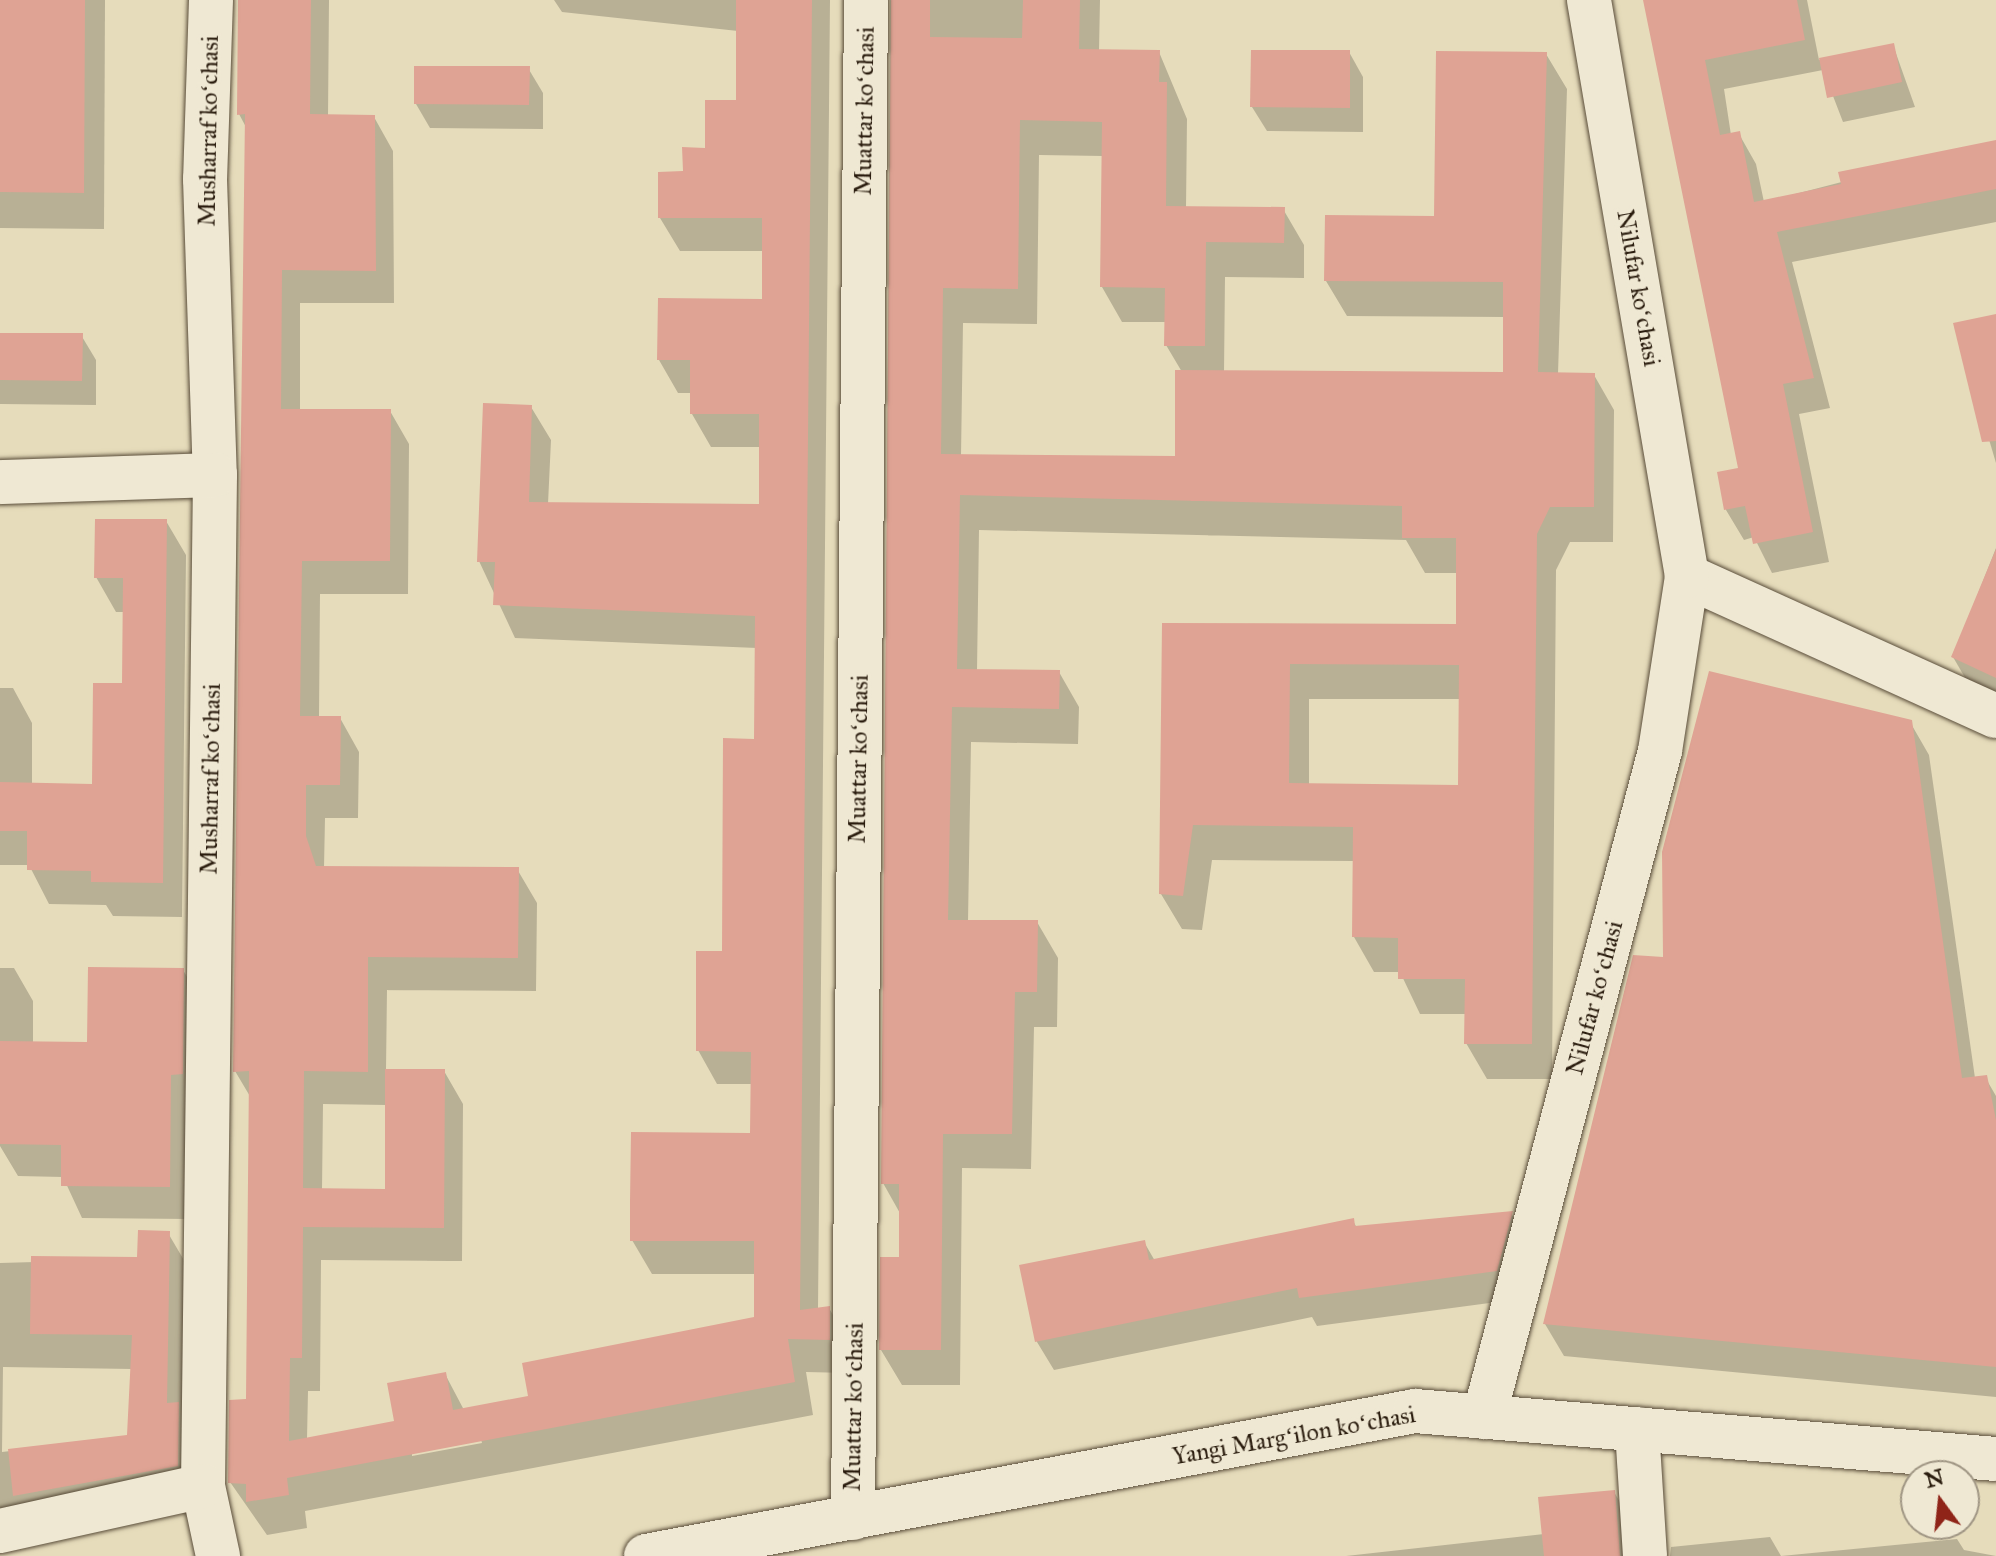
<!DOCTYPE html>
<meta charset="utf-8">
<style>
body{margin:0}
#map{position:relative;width:1996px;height:1556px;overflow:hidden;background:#e6dcbb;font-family:"IM FELL Great Primer",serif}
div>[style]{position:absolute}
.shadow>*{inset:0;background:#0003}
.building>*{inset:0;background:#dfa394}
.roads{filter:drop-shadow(0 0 2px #594c39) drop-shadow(0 0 2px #594c39)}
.minor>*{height:44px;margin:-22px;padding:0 22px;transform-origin:22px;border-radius:22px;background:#efe8d3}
.secondary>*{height:44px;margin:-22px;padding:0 22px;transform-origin:22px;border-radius:22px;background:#efe8d3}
span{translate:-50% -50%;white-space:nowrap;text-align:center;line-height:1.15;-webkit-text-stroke:7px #efe8d3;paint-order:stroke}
.street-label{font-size:24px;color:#2a1c0e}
.north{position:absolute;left:1900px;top:1460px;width:80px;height:80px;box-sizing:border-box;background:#efe8d3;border:2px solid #a09684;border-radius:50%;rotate:345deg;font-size:22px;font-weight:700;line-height:32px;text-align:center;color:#2a1c0e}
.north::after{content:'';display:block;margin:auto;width:28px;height:36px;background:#8f2418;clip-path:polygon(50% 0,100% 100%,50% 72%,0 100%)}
</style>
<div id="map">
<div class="shadow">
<div style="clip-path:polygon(0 0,105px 0,104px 229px,0 228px)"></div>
<div style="clip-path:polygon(evenodd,240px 0,329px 0,328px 117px,374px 117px,393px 151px,394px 303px,300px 303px,300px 411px,390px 411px,409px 444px,408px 594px,320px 594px,319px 718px,340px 718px,359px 752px,358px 818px,325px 818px,324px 868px,517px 869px,537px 903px,536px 991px,387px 990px,386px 1071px,444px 1071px,463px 1104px,462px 1261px,321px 1260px,320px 1391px,308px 1391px,307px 1439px,396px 1422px,445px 1374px,464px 1410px,530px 1398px,756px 1319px,756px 1274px,652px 1274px,632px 1240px,752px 1135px,752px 1084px,717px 1084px,698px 1050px,724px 953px,756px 741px,757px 648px,515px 638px,479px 561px,531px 407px,551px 440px,548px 504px,761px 506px,761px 447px,711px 447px,692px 414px,692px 393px,678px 393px,659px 360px,764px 301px,764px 251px,680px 251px,660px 218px,738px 102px,738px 31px,562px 12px,554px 0,830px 0,818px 1310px,829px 1308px,848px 1341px,848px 1373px,806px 1372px,813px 1415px,305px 1511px,307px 1528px,267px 1535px,230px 1482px,248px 1401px,251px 1098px,235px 1071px,247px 129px,239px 114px,240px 0,323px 1104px,387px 1105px,387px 1191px,322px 1190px,323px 1104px,240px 0,481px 1439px,482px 1443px,412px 1456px,412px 1452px,481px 1439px)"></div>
<div style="clip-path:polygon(evenodd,890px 0,1100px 0,1099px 51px,1159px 52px,1187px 119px,1186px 208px,1283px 209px,1304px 245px,1304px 278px,1225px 277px,1224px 373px,1505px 374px,1505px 317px,1347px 316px,1326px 281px,1436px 218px,1546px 54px,1567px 89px,1558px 374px,1594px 375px,1614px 410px,1613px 542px,1570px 542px,1556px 570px,1552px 1079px,1487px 1079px,1466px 1043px,1467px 1014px,1420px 1014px,1400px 972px,1374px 972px,1354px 937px,1354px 861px,1212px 860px,1202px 930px,1182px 929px,1161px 894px,1164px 625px,1458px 626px,1458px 573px,1425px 573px,1406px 540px,979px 530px,977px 671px,1059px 672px,1079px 707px,1078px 744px,971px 742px,968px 922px,1037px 922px,1058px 958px,1057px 1027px,1034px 1027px,1031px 1169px,962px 1168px,960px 1385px,902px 1385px,881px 1350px,901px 1260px,901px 1215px,883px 1183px,890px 0,1039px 155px,1103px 156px,1102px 287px,1122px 322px,1167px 322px,1166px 345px,1182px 372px,1177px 458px,961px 456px,963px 323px,1037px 324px,1039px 155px,890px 0,1309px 699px,1461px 699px,1460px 787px,1309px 786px,1309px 699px)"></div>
<div style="clip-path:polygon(1645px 0,1807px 0,1819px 60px,1893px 45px,1915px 107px,1843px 122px,1823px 70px,1724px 89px,1731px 135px,1739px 134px,1756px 164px,1764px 202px,1996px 142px,1996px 222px,1792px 262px,1830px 408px,1799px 414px,1829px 562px,1772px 573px,1754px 537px,1744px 540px,1726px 510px,1719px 474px,1740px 470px)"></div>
<div style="clip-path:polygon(1349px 52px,1363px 77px,1363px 132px,1267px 131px,1252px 107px)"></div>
<div style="clip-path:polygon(528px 68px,543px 93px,543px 129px,430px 128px,416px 104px)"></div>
<div style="clip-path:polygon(1996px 316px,1996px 463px,1955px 325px)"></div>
<div style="clip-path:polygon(0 335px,81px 335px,96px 360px,96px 405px,0 404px)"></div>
<div style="clip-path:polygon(166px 521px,186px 555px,182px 917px,113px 916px,106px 905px,49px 904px,29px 865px,0 865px,0 688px,13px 688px,32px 723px,32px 785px,94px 786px,124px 685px,125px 612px,116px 612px,96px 577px)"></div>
<div style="clip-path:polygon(1996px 548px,1996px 700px,1971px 688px,1953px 657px)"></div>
<div style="clip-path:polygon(1910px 722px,1929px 755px,1975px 1078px,1985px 1077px,1996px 1096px,1996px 1397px,1564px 1356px,1545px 1324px,1665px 959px)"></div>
<div style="clip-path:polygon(0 968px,14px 968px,33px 1001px,33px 1043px,89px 1044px,183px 970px,202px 1002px,188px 1219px,82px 1218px,63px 1177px,18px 1176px,0 1146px)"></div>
<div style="clip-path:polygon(1511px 1213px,1528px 1242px,1512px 1300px,1317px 1326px,1312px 1317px,1054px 1370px,1037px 1342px,1021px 1267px,1144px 1242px,1155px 1261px,1353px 1221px,1357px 1228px)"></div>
<div style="clip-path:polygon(evenodd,168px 1233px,188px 1267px,197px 1500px,0 1531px,0 1263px,139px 1259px,168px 1233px,3px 1367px,132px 1369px,129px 1437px,2px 1452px,3px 1367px)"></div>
<div style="clip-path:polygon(1614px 1492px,1636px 1529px,1638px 1556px,1346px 1556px,1544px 1534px)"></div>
<div style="clip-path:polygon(1770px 1537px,1781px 1556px,1957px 1539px,1964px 1550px,1996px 1556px,1670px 1556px,1671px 1547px)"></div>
</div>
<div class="building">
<div style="clip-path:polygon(0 0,85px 0,84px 193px,0 192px)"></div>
<div style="clip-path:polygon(238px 0,311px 0,310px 114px,375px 115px,376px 271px,282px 270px,281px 409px,391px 409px,390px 561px,302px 561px,300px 716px,341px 716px,340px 785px,306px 785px,306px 836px,316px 866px,519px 867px,518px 958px,368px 957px,368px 1072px,304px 1071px,303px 1188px,385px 1189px,385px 1069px,445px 1069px,444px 1228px,303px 1227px,302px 1358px,290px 1358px,289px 1441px,394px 1421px,387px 1383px,446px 1372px,453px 1410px,528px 1396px,522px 1363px,754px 1317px,754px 1241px,630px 1241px,630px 1201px,631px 1132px,750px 1133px,751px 1052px,696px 1051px,696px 951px,722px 951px,723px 738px,754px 739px,755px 616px,493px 605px,495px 562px,477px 562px,483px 403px,532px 405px,529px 502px,759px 504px,759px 414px,690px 414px,690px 360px,657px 360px,658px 298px,762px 299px,762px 218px,658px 218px,658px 172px,683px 171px,682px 147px,705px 148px,705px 100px,736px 100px,736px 0,812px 0,800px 1310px,830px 1306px,830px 1340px,788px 1339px,795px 1382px,287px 1478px,289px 1495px,246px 1502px,246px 1484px,228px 1483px,229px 1400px,246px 1399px,249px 1071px,233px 1072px,245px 114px,237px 115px)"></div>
<div style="clip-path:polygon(evenodd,891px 0,930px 0,930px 37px,1022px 38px,1023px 0,1080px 0,1079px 49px,1160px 50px,1159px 82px,1167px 82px,1166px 206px,1285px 207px,1284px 243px,1206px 242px,1205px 346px,1164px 346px,1165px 288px,1100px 287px,1102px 122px,1020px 120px,1018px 289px,943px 288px,941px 454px,1175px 456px,1175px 370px,1503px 372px,1503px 282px,1324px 281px,1325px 215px,1434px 216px,1436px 51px,1547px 52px,1538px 372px,1595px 373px,1594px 507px,1550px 507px,1537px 534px,1532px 1044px,1464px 1044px,1465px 979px,1398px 979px,1398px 938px,1352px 937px,1353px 827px,1193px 825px,1183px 896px,1159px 894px,1162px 623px,1456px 624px,1456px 538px,1402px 538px,1402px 506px,960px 495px,957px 669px,1060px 670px,1059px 709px,952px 707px,948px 920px,1038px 920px,1037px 992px,1015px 992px,1012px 1134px,943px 1134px,941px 1350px,879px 1350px,880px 1257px,899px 1257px,899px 1184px,881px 1184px,891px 0,1290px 664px,1459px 665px,1458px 785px,1289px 783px,1290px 664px)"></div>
<div style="clip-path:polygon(1643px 0,1797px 0,1805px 40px,1705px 60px,1720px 135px,1740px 131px,1754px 202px,1841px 184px,1838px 172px,1996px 140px,1996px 189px,1777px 232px,1814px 378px,1783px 384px,1813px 532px,1753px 544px,1745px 506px,1724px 510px,1717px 472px,1738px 468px)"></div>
<div style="clip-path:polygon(1894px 43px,1902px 82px,1827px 98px,1819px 58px)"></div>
<div style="clip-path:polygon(1251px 50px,1350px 50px,1350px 108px,1250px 107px)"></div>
<div style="clip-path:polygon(414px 66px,530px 66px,529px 105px,414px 104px)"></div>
<div style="clip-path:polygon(1996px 314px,1996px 441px,1982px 442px,1953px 323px)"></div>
<div style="clip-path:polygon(0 333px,83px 333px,82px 381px,0 380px)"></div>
<div style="clip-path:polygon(95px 519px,167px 519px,163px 883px,91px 882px,91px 871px,27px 870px,27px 831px,0 831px,0 782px,92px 784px,93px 683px,122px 683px,123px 578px,94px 578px)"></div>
<div style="clip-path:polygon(1996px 549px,1996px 678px,1951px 657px)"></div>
<div style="clip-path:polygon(1709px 671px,1912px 720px,1962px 1078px,1987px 1075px,1996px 1120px,1996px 1367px,1543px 1324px,1633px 955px,1663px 957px,1662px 852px)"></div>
<div style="clip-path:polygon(88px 967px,184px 968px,183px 1074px,171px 1075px,170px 1187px,61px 1186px,61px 1145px,0 1144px,0 1041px,87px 1042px)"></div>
<div style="clip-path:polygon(1513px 1211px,1497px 1271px,1299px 1298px,1297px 1288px,1035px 1342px,1019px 1265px,1145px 1240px,1149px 1260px,1354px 1218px,1355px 1226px)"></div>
<div style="clip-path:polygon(138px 1230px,170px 1231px,167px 1403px,179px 1402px,178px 1466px,13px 1496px,8px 1449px,127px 1435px,132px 1335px,30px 1334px,31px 1256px,137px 1257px)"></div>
<div style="clip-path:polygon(1615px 1490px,1620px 1556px,1544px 1556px,1538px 1497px)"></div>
</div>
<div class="roads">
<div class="minor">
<div style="left:211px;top:0;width:179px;rotate:91.9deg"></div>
<div style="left:205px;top:179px;width:296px;rotate:88.1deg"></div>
<div style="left:215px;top:475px;width:1011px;rotate:90.68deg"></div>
<div style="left:203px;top:1486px;width:72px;rotate:77.9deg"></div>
<div style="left:0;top:482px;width:215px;rotate:-1.9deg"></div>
<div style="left:1687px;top:576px;width:339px;rotate:24.4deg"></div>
<div style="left:1484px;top:1417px;width:689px;rotate:-75.2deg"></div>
<div style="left:1660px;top:751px;width:177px;rotate:-81.2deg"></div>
<div style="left:1687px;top:576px;width:584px;rotate:-99.66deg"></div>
<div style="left:1637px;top:1429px;width:127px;rotate:86.4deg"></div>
<div style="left:853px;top:1518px;width:1518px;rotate:-89.51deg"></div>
<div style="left:0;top:1531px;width:208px;rotate:-12.5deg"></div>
</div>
<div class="secondary">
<div style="left:646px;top:1556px;width:783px;rotate:-10.68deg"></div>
<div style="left:1415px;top:1411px;width:583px;rotate:4.72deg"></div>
</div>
</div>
<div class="street-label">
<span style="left:865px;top:111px;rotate:-89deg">Muattar koʻchasi</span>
<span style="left:209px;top:131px;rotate:-89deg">Musharraf koʻchasi</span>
<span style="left:1638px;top:288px;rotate:80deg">Nilufar koʻchasi</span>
<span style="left:859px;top:759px;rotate:-89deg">Muattar koʻchasi</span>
<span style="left:211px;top:779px;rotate:-89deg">Musharraf koʻchasi</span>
<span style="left:1595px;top:998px;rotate:-75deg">Nilufar koʻchasi</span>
<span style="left:854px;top:1407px;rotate:-89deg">Muattar koʻchasi</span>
<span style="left:1294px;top:1436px;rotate:-10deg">Yangi Margʻilon koʻchasi</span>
</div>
<div class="north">N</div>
</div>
